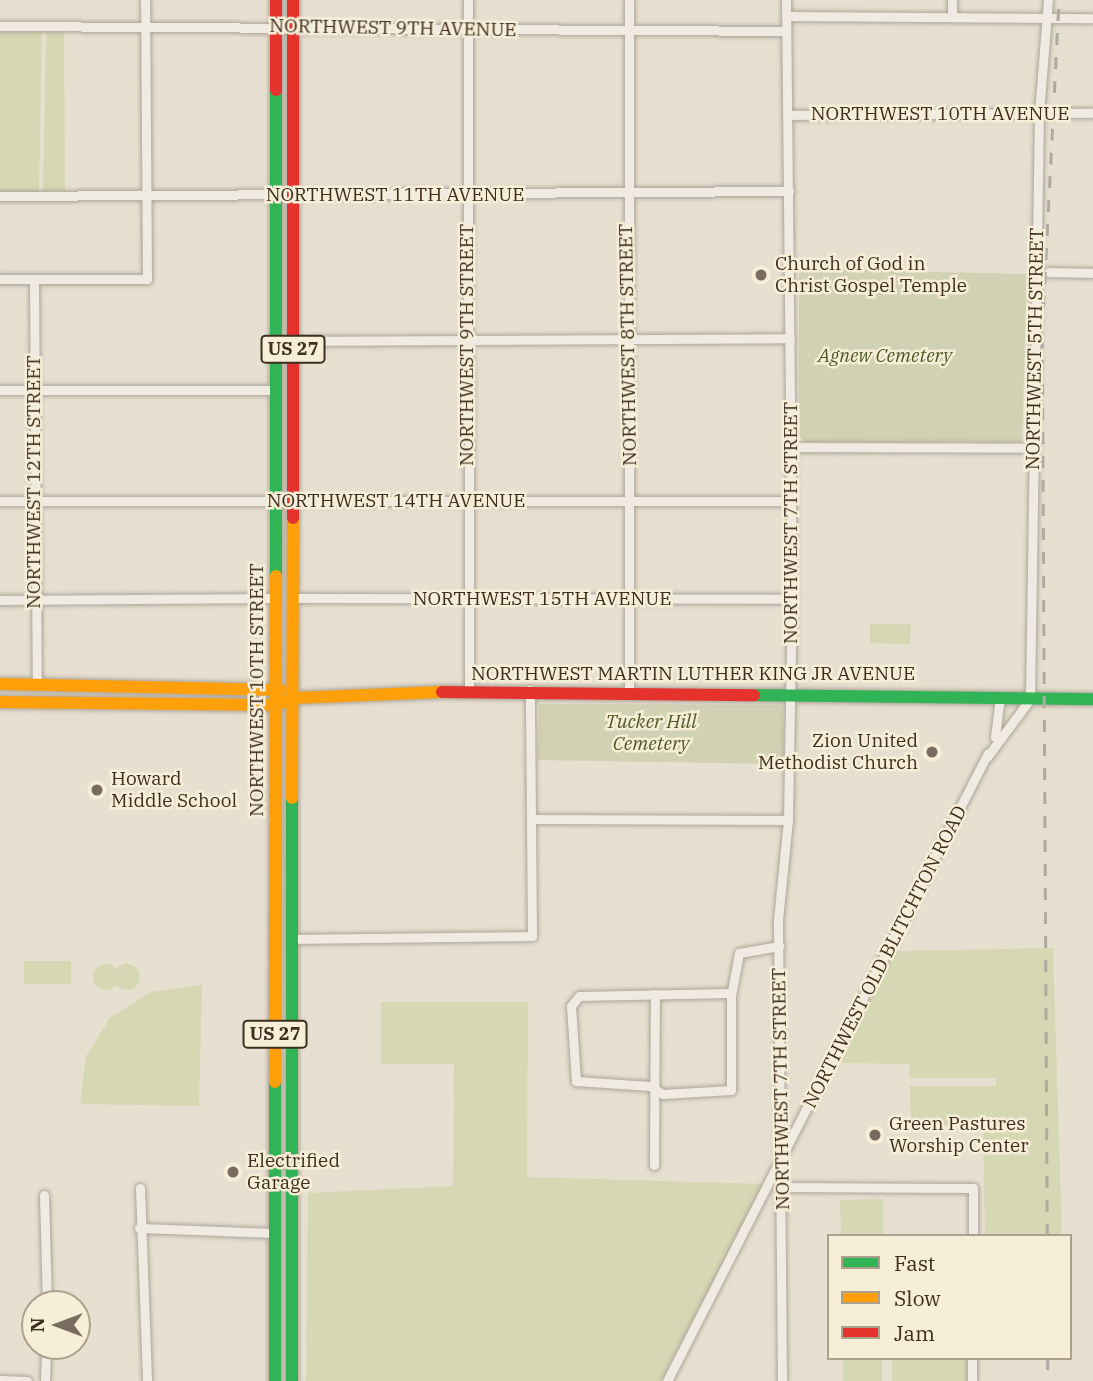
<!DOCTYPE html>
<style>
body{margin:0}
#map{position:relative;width:1093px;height:1381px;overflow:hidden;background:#e7e0d1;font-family:"IBM Plex Serif",serif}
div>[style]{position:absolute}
.green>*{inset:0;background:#d6d7b3}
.round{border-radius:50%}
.cemetery>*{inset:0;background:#d1d1b3}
.roads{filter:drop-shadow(0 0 2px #ada599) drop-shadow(0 0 2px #ada599)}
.street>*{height:9px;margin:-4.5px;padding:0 4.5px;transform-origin:4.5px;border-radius:4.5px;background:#efebe3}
.fast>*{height:12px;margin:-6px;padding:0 6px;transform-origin:6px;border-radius:6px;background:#30b455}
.slow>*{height:12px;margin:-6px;padding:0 6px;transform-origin:6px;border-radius:6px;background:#ff9f0a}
.jam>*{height:12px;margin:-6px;padding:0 6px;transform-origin:6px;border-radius:6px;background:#e5322d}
.rail>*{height:2.5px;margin-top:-1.25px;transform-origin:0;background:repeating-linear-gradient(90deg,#afaaa2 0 12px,transparent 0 24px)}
.dots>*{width:19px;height:19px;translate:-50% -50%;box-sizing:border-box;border:4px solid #f7eed8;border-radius:50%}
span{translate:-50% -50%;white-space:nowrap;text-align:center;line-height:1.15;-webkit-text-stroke:5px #f7eed8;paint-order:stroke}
.shield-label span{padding:2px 5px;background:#f7eed8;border:2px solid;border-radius:5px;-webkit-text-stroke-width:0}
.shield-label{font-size:18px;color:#3d2e20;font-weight:700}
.street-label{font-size:19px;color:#3d2e20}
.poi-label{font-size:19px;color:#3d2e20}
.left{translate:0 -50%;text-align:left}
.right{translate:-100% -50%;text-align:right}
.park-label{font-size:19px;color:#4d5a26;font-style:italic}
.legend{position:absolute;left:827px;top:1234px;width:245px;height:126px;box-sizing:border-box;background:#f7eed8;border:2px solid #ada18e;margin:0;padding:9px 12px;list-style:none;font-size:21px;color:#3d2e20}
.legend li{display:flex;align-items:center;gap:14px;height:35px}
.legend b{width:35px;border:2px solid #ada18e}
.north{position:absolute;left:21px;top:1290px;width:70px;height:70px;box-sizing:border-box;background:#f7eed8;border:2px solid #ada18e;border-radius:50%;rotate:270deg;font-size:19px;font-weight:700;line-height:28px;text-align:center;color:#3d2e20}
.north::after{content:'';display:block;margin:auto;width:24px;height:32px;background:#786c5e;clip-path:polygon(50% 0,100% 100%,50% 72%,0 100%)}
</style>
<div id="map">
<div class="green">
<div style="clip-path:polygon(0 26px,42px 26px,39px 196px,0 196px)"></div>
<div style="clip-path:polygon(46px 30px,64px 31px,65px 191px,43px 191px)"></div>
<div style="clip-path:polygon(870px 624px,911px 624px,910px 644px,870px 643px)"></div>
<div style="clip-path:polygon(1053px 948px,1062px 1236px,985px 1236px,983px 1126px,911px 1126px,910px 1086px,996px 1086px,996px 1078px,910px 1078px,909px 1064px,839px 1063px,895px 951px)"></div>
<div style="clip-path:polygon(24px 961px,71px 961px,71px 984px,24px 984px)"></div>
<div class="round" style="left:93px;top:964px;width:26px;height:26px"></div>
<div class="round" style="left:114px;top:964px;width:26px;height:26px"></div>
<div style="clip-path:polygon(202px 985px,199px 1106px,80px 1104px,86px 1056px,110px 1018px,151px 992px)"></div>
<div style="clip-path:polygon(381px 1002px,528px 1002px,527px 1177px,766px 1184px,661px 1381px,306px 1381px,308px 1193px,453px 1186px,454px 1064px,381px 1064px)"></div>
<div style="clip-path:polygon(883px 1199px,883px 1236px,841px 1236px,840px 1200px)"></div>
<div style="clip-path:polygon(843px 1358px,882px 1358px,882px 1381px,843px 1381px)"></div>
<div style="clip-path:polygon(892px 1358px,968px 1358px,967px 1381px,892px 1381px)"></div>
</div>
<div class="cemetery">
<div style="clip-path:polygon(799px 269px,1027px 274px,1022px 442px,805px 442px,799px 436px)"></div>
<div style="clip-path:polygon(539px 704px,783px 705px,784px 764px,538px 760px)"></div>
</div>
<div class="roads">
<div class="street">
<div style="left:468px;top:0;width:691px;rotate:89.92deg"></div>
<div style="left:629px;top:0;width:690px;rotate:90deg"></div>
<div style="left:952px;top:0;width:17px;rotate:90deg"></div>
<div style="left:786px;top:16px;width:307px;rotate:0.4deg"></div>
<div style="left:0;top:26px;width:786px;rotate:0.36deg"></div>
<div style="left:788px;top:115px;width:305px;rotate:-0.4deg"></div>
<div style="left:0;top:196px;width:789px;rotate:-0.36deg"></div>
<div style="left:1049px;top:272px;width:44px;rotate:1.3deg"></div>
<div style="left:0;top:279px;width:147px"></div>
<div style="left:147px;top:279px;width:279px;rotate:-90.4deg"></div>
<div style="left:34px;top:279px;width:405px;rotate:89.6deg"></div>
<div style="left:292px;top:341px;width:498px;rotate:-0.3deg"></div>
<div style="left:0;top:390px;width:277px"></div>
<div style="left:791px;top:447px;width:242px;rotate:0.2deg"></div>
<div style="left:0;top:501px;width:791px"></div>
<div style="left:293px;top:598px;width:499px;rotate:0.1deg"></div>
<div style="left:0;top:600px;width:276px;rotate:-0.4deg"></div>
<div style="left:995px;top:737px;width:40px;rotate:-82.9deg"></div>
<div style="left:987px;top:757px;width:72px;rotate:-53.4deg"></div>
<div style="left:1030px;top:699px;width:585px;rotate:-89.12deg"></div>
<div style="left:1039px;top:114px;width:114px;rotate:-85.5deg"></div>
<div style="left:532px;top:819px;width:256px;rotate:0.2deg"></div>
<div style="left:291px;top:939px;width:241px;rotate:-0.7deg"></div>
<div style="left:532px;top:936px;width:246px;rotate:-90.5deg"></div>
<div style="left:731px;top:993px;width:152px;rotate:178.9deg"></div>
<div style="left:579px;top:996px;width:13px;rotate:129deg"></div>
<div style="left:571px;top:1006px;width:75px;rotate:86.2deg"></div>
<div style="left:576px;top:1081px;width:74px;rotate:3.9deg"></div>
<div style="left:650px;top:1086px;width:15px;rotate:32deg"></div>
<div style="left:663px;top:1094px;width:68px;rotate:-3.4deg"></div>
<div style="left:731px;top:1090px;width:94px;rotate:-90deg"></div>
<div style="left:731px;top:996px;width:44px;rotate:-79.5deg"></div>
<div style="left:739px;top:953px;width:41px;rotate:-9.9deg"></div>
<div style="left:654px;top:1165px;width:171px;rotate:-89.7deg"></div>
<div style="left:780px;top:1187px;width:193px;rotate:0.3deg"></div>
<div style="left:973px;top:1188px;width:48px;rotate:90deg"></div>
<div style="left:140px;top:1188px;width:193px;rotate:87.9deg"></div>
<div style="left:44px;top:1195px;width:109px;rotate:88.4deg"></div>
<div style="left:139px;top:1228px;width:136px;rotate:2.1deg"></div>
<div style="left:0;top:1380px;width:27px;rotate:2deg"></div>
<div style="left:45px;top:1381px;width:35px;rotate:-88deg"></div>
<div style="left:667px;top:1381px;width:705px;rotate:-62.93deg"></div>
<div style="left:782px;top:1381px;width:461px;rotate:-90.5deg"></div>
<div style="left:778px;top:920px;width:100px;rotate:-84.3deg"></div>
<div style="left:788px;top:820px;width:219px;rotate:-89deg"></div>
<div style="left:792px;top:601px;width:601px;rotate:-90.57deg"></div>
<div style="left:972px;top:1381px;width:23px;rotate:-90deg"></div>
</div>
<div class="fast">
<div style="left:276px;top:576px;width:486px;rotate:-90deg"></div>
<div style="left:754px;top:695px;width:339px;rotate:0.7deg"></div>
<div style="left:275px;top:1381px;width:299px;rotate:-90deg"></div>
<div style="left:292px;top:1381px;width:583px;rotate:-90deg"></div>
</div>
<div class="slow">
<div style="left:0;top:684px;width:281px;rotate:1.2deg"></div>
<div style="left:0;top:702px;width:276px;rotate:0.6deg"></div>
<div style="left:276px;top:705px;width:19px;rotate:-21deg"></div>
<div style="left:294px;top:698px;width:148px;rotate:-2.3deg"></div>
<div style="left:292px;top:798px;width:280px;rotate:-89.8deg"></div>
<div style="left:275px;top:1082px;width:506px;rotate:-89.89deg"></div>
</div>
<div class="jam">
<div style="left:276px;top:90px;width:90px;rotate:-90deg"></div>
<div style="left:293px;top:518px;width:518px;rotate:-90deg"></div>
<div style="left:442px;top:692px;width:312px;rotate:0.6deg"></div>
</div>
</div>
<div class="rail">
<div style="left:1047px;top:1236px;width:904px;rotate:-90.32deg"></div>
<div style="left:1042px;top:332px;width:332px;rotate:-87.1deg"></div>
<div style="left:1048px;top:1358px;width:23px;rotate:90deg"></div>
</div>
<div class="dots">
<div style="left:761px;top:275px;background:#786c5e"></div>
<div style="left:932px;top:752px;background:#786c5e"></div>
<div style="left:97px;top:790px;background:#786c5e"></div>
<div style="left:875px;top:1135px;background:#786c5e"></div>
<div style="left:233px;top:1172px;background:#786c5e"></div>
</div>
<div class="shield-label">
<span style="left:293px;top:349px">US 27</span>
<span style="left:275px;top:1034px">US 27</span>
</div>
<div class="street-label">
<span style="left:393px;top:28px;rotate:1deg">NORTHWEST 9TH AVENUE</span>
<span style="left:940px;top:114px">NORTHWEST 10TH AVENUE</span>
<span style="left:395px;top:195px">NORTHWEST 11TH AVENUE</span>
<span style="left:467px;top:345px;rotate:-90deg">NORTHWEST 9TH STREET</span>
<span style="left:628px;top:345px;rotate:-91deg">NORTHWEST 8TH STREET</span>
<span style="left:1035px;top:349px;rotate:-89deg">NORTHWEST 5TH STREET</span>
<span style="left:34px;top:482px;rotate:-90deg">NORTHWEST 12TH STREET</span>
<span style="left:396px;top:501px">NORTHWEST 14TH AVENUE</span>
<span style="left:791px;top:523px;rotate:-90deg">NORTHWEST 7TH STREET</span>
<span style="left:542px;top:599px">NORTHWEST 15TH AVENUE</span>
<span style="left:693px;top:674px">NORTHWEST MARTIN LUTHER KING JR AVENUE</span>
<span style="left:257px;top:690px;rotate:-90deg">NORTHWEST 10TH STREET</span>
<span style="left:885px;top:957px;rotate:-63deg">NORTHWEST OLD BLITCHTON ROAD</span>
<span style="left:781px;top:1089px;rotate:-91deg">NORTHWEST 7TH STREET</span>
</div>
<div class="poi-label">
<span class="left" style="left:775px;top:275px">Church of God in<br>Christ Gospel Temple</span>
<span class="right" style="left:918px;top:752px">Zion United<br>Methodist Church</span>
<span class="left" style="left:111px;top:790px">Howard<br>Middle School</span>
<span class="left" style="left:889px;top:1135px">Green Pastures<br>Worship Center</span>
<span class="left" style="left:247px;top:1172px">Electrified<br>Garage</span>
</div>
<div class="park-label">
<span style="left:885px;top:356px">Agnew Cemetery</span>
<span style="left:651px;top:733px">Tucker Hill<br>Cemetery</span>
</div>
<ul class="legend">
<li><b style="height:9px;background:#30b455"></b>Fast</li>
<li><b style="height:9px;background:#ff9f0a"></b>Slow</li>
<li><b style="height:9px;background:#e5322d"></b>Jam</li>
</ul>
<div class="north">N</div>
</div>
